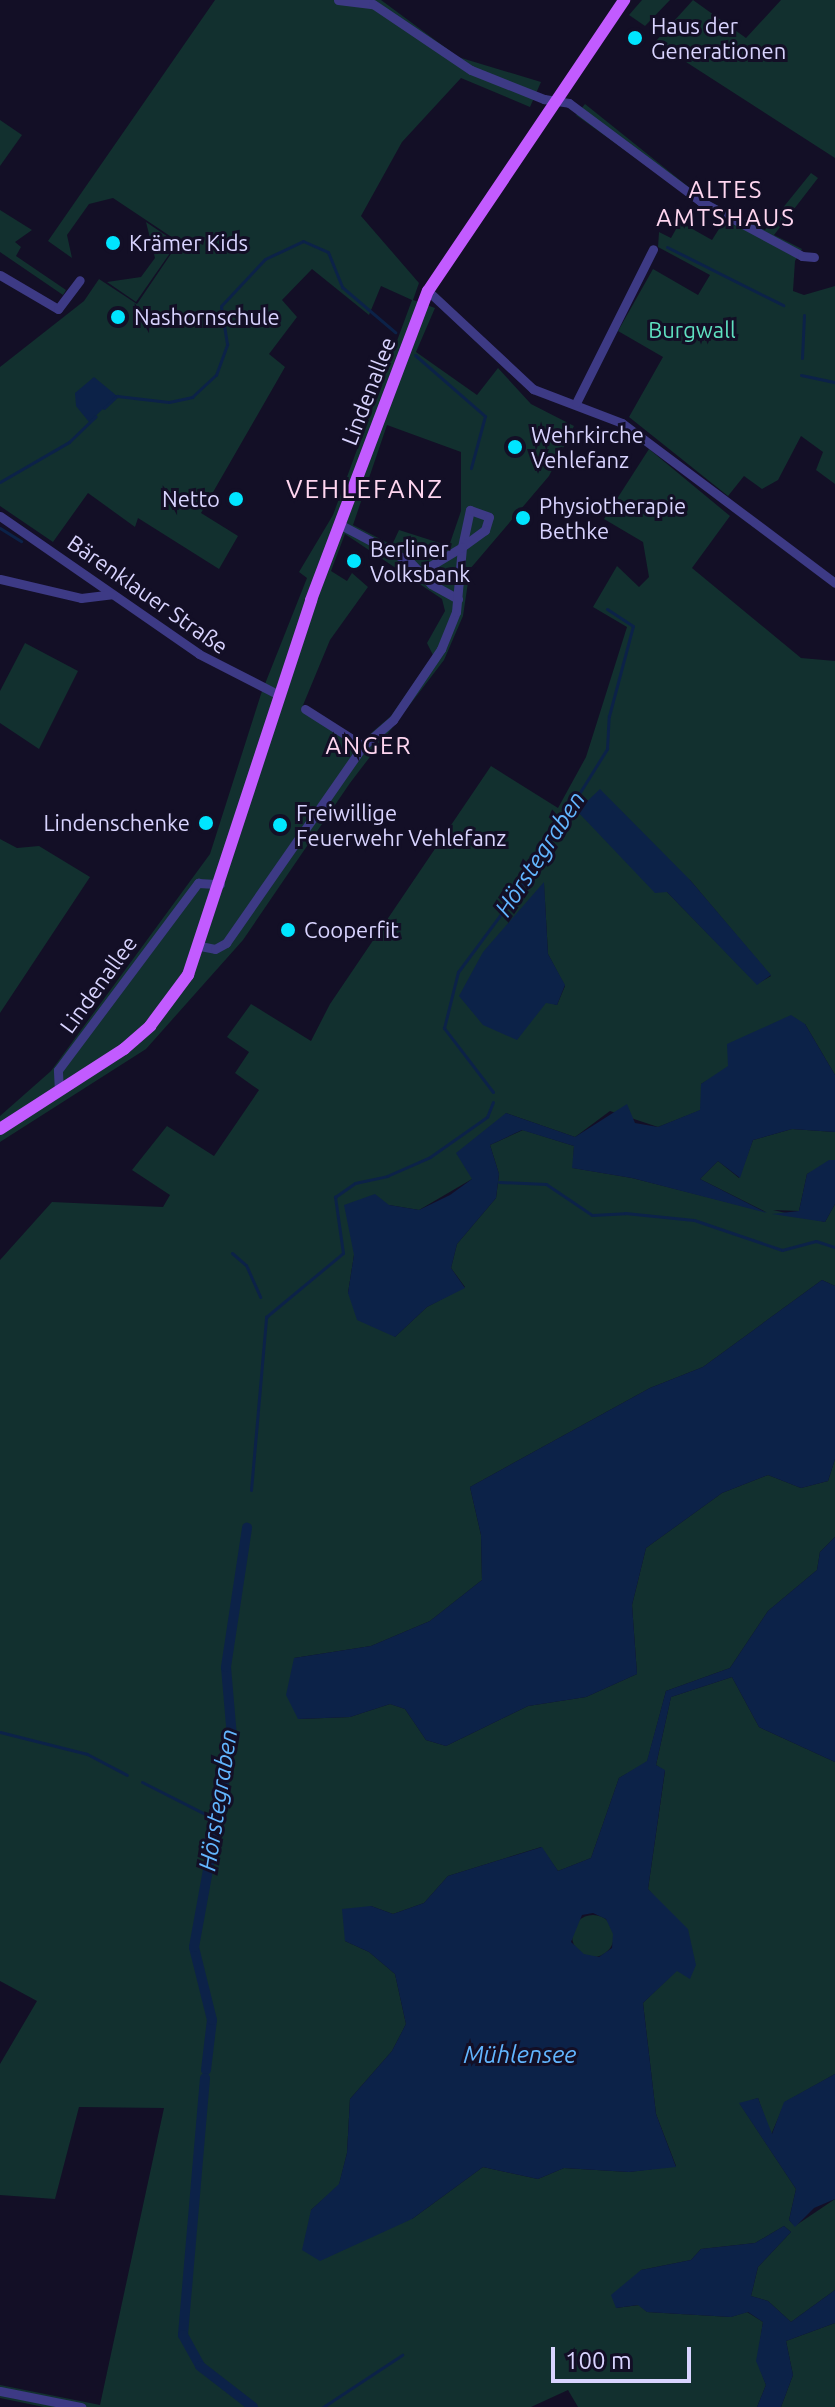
<!DOCTYPE html>
<meta charset="utf-8">
<style>
body{margin:0}
#map{position:relative;width:835px;height:2407px;overflow:hidden;background:#130f26;font-family:Ubuntu,sans-serif}
div>[style]{position:absolute}
.green>*{inset:0;background:#12302f}
.round{border-radius:50%}
.water>*{inset:0;background:#0c2248}
.stream>*{height:3px;margin:-1.5px;padding:0 1.5px;transform-origin:1.5px;border-radius:1.5px;background:#0c2248}
.canal>*{height:10px;margin:-5px;padding:0 5px;transform-origin:5px;border-radius:5px;background:#0c2248}
.minor>*{height:9px;margin:-4.5px;padding:0 4.5px;transform-origin:4.5px;border-radius:4.5px;background:#3d3a85}
.major>*{height:12px;margin:-6px;padding:0 6px;transform-origin:6px;border-radius:6px;background:#c25bff}
.dots>*{width:22px;height:22px;translate:-50% -50%;box-sizing:border-box;border:4px solid #130f26;border-radius:50%}
span{translate:-50% -50%;white-space:nowrap;text-align:center;line-height:1.15;-webkit-text-stroke:6px #130f26;paint-order:stroke}
.poi-label{font-size:22px;color:#d9d4ff}
.left{translate:0 -50%;text-align:left}
.right{translate:-100% -50%;text-align:right}
.park-label{font-size:22px;color:#5fe0c0}
.street-label{font-size:22px;color:#d9d4ff}
.neighbourhood-label{font-size:24px;color:#ffd6f0;letter-spacing:2px}
.water-label{font-size:24px;color:#62b6ff;font-style:italic}
.quarter-label{font-size:26px;color:#ffd6f0;letter-spacing:2px}
.scale{position:absolute;left:551px;top:2347px;width:140px;height:36px;box-sizing:border-box;border:4px solid #d9d4ff;border-top:0;padding-left:10px;font-size:24px;line-height:28px;white-space:nowrap;color:#d9d4ff;-webkit-text-stroke:6px #130f26;paint-order:stroke}
</style>
<div id="map">
<div class="green">
<div style="clip-path:polygon(evenodd,215px 0,381px 0,458px 57px,541px 82px,530px 107px,461px 78px,402px 142px,361px 216px,419px 283px,413px 300px,435px 308px,416px 352px,477px 395px,498px 368px,531px 404px,574px 426px,549px 476px,470px 569px,463px 616px,444px 660px,350px 783px,243px 940px,146px 1049px,0 1142px,0 1116px,51px 1071px,210px 854px,261px 694px,307px 578px,299px 572px,333px 515px,412px 300px,381px 286px,369px 315px,312px 269px,282px 300px,297px 317px,269px 354px,285px 367px,201px 513px,238px 536px,219px 569px,138px 518px,135px 527px,88px 493px,53px 542px,0 506px,0 367px,84px 301px,99px 279px,137px 304px,179px 242px,113px 198px,89px 204px,67px 235px,72px 258px,48px 241px,215px 0,387px 425px,461px 452px,461px 511px,449px 546px,399px 530px,392px 545px,353px 525px,387px 425px,215px 0,345px 534px,442px 599px,445px 611px,427px 643px,433px 655px,391px 716px,356px 746px,301px 710px,330px 640px,368px 587px,352px 573px,347px 581px,331px 571px,345px 534px)"></div>
<div style="clip-path:polygon(642px 0,670px 0,645px 26px,629px 15px)"></div>
<div style="clip-path:polygon(693px 0,746px 38px,781px 0,835px 0,835px 158px,655px 42px)"></div>
<div style="clip-path:polygon(585px 104px,701px 197px,765px 230px,811px 173px,818px 178px,774px 235px,802px 249px,795px 261px,793px 291px,804px 295px,835px 286px,835px 484px,816px 470px,823px 452px,801px 436px,778px 480px,762px 489px,744px 476px,728px 496px,629px 417px,663px 357px,618px 331px,653px 269px,698px 295px,710px 275px,658px 247px,659px 232px,671px 238px,680px 222px,712px 240px,724px 221px,576px 115px)"></div>
<div style="clip-path:polygon(0 120px,22px 135px,0 166px)"></div>
<div style="clip-path:polygon(0 210px,32px 230px,15px 242px,21px 247px,16px 256px,66px 290px,63px 295px,0 252px)"></div>
<div style="clip-path:polygon(146px 222px,177px 243px,136px 302px,107px 282px,141px 277px,155px 258px)"></div>
<div style="clip-path:polygon(evenodd,649px 449px,730px 516px,692px 568px,801px 658px,835px 661px,835px 1075px,805px 1024px,701px 1084px,701px 1110px,658px 1127px,610px 1111px,575px 1137px,506px 1113px,472px 1179px,419px 1210px,389px 1205px,354px 1255px,348px 1293px,395px 1337px,427px 1307px,465px 1287px,451px 1268px,457px 1244px,496px 1198px,499px 1174px,490px 1145px,523px 1130px,574px 1146px,573px 1168px,632px 1178px,766px 1212px,700px 1179px,718px 1161px,739px 1178px,753px 1140px,792px 1129px,835px 1132px,835px 1160px,807px 1174px,799px 1211px,773px 1210px,825px 1222px,835px 1204px,835px 1286px,822px 1280px,703px 1367px,650px 1388px,470px 1487px,481px 1535px,482px 1580px,430px 1621px,371px 1646px,294px 1658px,299px 1719px,350px 1717px,390px 1704px,405px 1709px,426px 1740px,446px 1746px,528px 1706px,586px 1697px,637px 1674px,632px 1605px,646px 1548px,722px 1493px,768px 1475px,801px 1488px,828px 1481px,835px 1459px,835px 1537px,820px 1552px,817px 1570px,768px 1611px,730px 1668px,666px 1691px,647px 1762px,619px 1778px,591px 1858px,558px 1871px,541px 1847px,448px 1876px,424px 1903px,393px 1914px,371px 1906px,345px 1941px,369px 1952px,395px 1974px,406px 2024px,392px 2051px,350px 2099px,347px 2153px,339px 2185px,311px 2210px,412px 2219px,483px 2167px,538px 2179px,564px 2168px,629px 2172px,676px 2166px,656px 2114px,643px 2003px,677px 1970px,664px 1907px,648px 1889px,665px 1771px,656px 1765px,671px 1697px,732px 1677px,759px 1727px,835px 1762px,835px 2074px,785px 2102px,771px 2135px,758px 2098px,740px 2104px,796px 2189px,789px 2220px,795px 2226px,835px 2199px,835px 2290px,791px 2322px,768px 2301px,751px 2296px,758px 2267px,791px 2232px,784px 2226px,755px 2243px,701px 2249px,691px 2260px,641px 2270px,616px 2308px,639px 2305px,647px 2312px,731px 2317px,747px 2312px,763px 2322px,757px 2361px,766px 2385px,757px 2407px,578px 2407px,568px 2390px,531px 2407px,44px 2407px,0 2398px,0 2385px,100px 2405px,164px 2108px,79px 2107px,55px 2199px,0 2195px,0 2064px,37px 2001px,0 1981px,0 1260px,52px 1202px,163px 1207px,170px 1195px,132px 1170px,167px 1126px,214px 1156px,259px 1090px,235px 1073px,249px 1052px,227px 1037px,251px 1004px,311px 1041px,330px 1004px,491px 766px,558px 808px,586px 757px,627px 627px,593px 607px,617px 566px,639px 587px,649px 577px,643px 542px,604px 519px,649px 449px,577px 811px,690px 880px,771px 976px,757px 984px,667px 892px,577px 811px,649px 449px,544px 884px,548px 954px,565px 986px,557px 1005px,547px 1002px,544px 884px)"></div>
<div style="clip-path:polygon(25px 643px,78px 671px,39px 749px,0 723px,0 691px)"></div>
<div style="clip-path:polygon(0 839px,17px 848px,39px 846px,90px 877px,0 1013px)"></div>
<div class="round" style="left:572px;top:1915px;width:42px;height:42px"></div>
<div style="clip-path:polygon(835px 2323px,835px 2407px,781px 2407px,793px 2375px,786px 2341px)"></div>
</div>
<div class="water">
<div style="clip-path:polygon(94px 377px,117px 396px,89px 422px,76px 406px,75px 393px)"></div>
<div style="clip-path:polygon(600px 789px,690px 880px,771px 975px,757px 985px,667px 892px,655px 893px,577px 811px)"></div>
<div style="clip-path:polygon(544px 882px,548px 954px,565px 985px,557px 1005px,546px 1003px,517px 1040px,483px 1025px,459px 996px,483px 952px)"></div>
<div style="clip-path:polygon(791px 1015px,805px 1024px,835px 1075px,835px 1132px,792px 1129px,753px 1140px,740px 1178px,718px 1161px,700px 1179px,767px 1213px,632px 1178px,572px 1168px,574px 1146px,522px 1130px,490px 1145px,499px 1174px,496px 1198px,457px 1244px,451px 1268px,465px 1288px,427px 1307px,395px 1337px,357px 1320px,348px 1293px,354px 1255px,344px 1205px,375px 1194px,389px 1205px,419px 1210px,450px 1195px,472px 1179px,456px 1153px,506px 1113px,575px 1137px,627px 1104px,635px 1123px,658px 1127px,700px 1110px,701px 1084px,728px 1066px,727px 1044px)"></div>
<div style="clip-path:polygon(829px 1160px,835px 1160px,835px 1204px,825px 1222px,772px 1214px,799px 1211px,807px 1174px)"></div>
<div style="clip-path:polygon(822px 1280px,835px 1286px,835px 1459px,828px 1481px,801px 1488px,768px 1475px,722px 1493px,646px 1548px,632px 1605px,637px 1674px,586px 1697px,528px 1706px,446px 1746px,426px 1740px,405px 1709px,390px 1704px,350px 1717px,298px 1719px,286px 1695px,294px 1658px,371px 1646px,430px 1621px,482px 1580px,481px 1535px,470px 1487px,650px 1388px,703px 1367px)"></div>
<div style="clip-path:polygon(evenodd,835px 1537px,835px 1762px,759px 1727px,732px 1677px,671px 1697px,656px 1765px,665px 1770px,648px 1889px,688px 1929px,696px 1965px,690px 1979px,677px 1971px,643px 2003px,656px 2114px,676px 2167px,629px 2172px,564px 2168px,538px 2179px,483px 2167px,412px 2219px,320px 2261px,302px 2250px,311px 2210px,339px 2184px,347px 2153px,350px 2099px,392px 2051px,406px 2024px,395px 1974px,369px 1952px,345px 1941px,342px 1909px,371px 1906px,393px 1914px,424px 1903px,448px 1876px,542px 1847px,558px 1871px,591px 1858px,619px 1778px,647px 1761px,666px 1691px,730px 1668px,768px 1611px,817px 1570px,820px 1552px,835px 1537px,593px 1913px,606px 1919px,613px 1934px,612px 1948px,599px 1957px,584px 1954px,571px 1942px,582px 1915px,593px 1913px)"></div>
<div style="clip-path:polygon(835px 2074px,835px 2199px,814px 2208px,795px 2227px,789px 2220px,796px 2189px,739px 2103px,758px 2098px,772px 2134px,784px 2102px)"></div>
<div style="clip-path:polygon(784px 2226px,791px 2232px,758px 2267px,751px 2296px,768px 2301px,791px 2322px,835px 2290px,835px 2323px,786px 2341px,793px 2375px,781px 2407px,757px 2407px,766px 2385px,756px 2361px,763px 2322px,748px 2312px,731px 2317px,647px 2312px,638px 2305px,616px 2308px,611px 2295px,641px 2270px,691px 2260px,701px 2249px,755px 2243px)"></div>
</div>
<div class="stream">
<div style="left:667px;top:247px;width:130px;rotate:26.6deg"></div>
<div style="left:415px;top:355px;width:93px;rotate:41.1deg"></div>
<div style="left:485px;top:416px;width:54px;rotate:105.1deg"></div>
<div style="left:802px;top:358px;width:43px;rotate:-87.3deg"></div>
<div style="left:801px;top:375px;width:35px;rotate:12deg"></div>
<div style="left:104px;top:408px;width:18px;rotate:-43deg"></div>
<div style="left:117px;top:396px;width:52px;rotate:6.6deg"></div>
<div style="left:169px;top:402px;width:24px;rotate:-12deg"></div>
<div style="left:192px;top:397px;width:33px;rotate:-43deg"></div>
<div style="left:216px;top:375px;width:33px;rotate:-70deg"></div>
<div style="left:227px;top:344px;width:38px;rotate:-99deg"></div>
<div style="left:221px;top:306px;width:64px;rotate:-46.9deg"></div>
<div style="left:265px;top:259px;width:42px;rotate:-25.3deg"></div>
<div style="left:303px;top:241px;width:27px;rotate:24deg"></div>
<div style="left:328px;top:252px;width:38px;rotate:68deg"></div>
<div style="left:342px;top:287px;width:70px;rotate:40.3deg"></div>
<div style="left:0;top:482px;width:80px;rotate:-30.1deg"></div>
<div style="left:69px;top:442px;width:37px;rotate:-44deg"></div>
<div style="left:0;top:528px;width:25px;rotate:32deg"></div>
<div style="left:493px;top:1092px;width:81px;rotate:-127.4deg"></div>
<div style="left:444px;top:1028px;width:58px;rotate:-76deg"></div>
<div style="left:458px;top:972px;width:106px;rotate:-53.5deg"></div>
<div style="left:521px;top:887px;width:163px;rotate:-58.1deg"></div>
<div style="left:607px;top:749px;width:33px;rotate:-87deg"></div>
<div style="left:609px;top:716px;width:93px;rotate:-75.1deg"></div>
<div style="left:633px;top:626px;width:31px;rotate:-147deg"></div>
<div style="left:499px;top:1182px;width:47px;rotate:2.4deg"></div>
<div style="left:546px;top:1184px;width:55px;rotate:34deg"></div>
<div style="left:592px;top:1215px;width:33px;rotate:-3deg"></div>
<div style="left:625px;top:1213px;width:69px;rotate:5.8deg"></div>
<div style="left:694px;top:1220px;width:93px;rotate:18.8deg"></div>
<div style="left:782px;top:1250px;width:35px;rotate:-15deg"></div>
<div style="left:816px;top:1241px;width:20px;rotate:18deg"></div>
<div style="left:232px;top:1253px;width:18px;rotate:41deg"></div>
<div style="left:246px;top:1265px;width:35px;rotate:66deg"></div>
<div style="left:251px;top:1490px;width:174px;rotate:-85deg"></div>
<div style="left:266px;top:1317px;width:100px;rotate:-39.7deg"></div>
<div style="left:343px;top:1253px;width:57px;rotate:-98.1deg"></div>
<div style="left:335px;top:1197px;width:24px;rotate:-35deg"></div>
<div style="left:355px;top:1183px;width:33px;rotate:-12deg"></div>
<div style="left:387px;top:1176px;width:47px;rotate:-23.8deg"></div>
<div style="left:430px;top:1157px;width:70px;rotate:-35.1deg"></div>
<div style="left:487px;top:1117px;width:16px;rotate:-68deg"></div>
<div style="left:0;top:1732px;width:90px;rotate:14.2deg"></div>
<div style="left:87px;top:1754px;width:45px;rotate:27.7deg"></div>
<div style="left:142px;top:1782px;width:86px;rotate:26.9deg"></div>
<div style="left:323px;top:2407px;width:95px;rotate:-33.4deg"></div>
</div>
<div class="canal">
<div style="left:206px;top:2070px;width:50px;rotate:-83.2deg"></div>
<div style="left:212px;top:2020px;width:75px;rotate:-103.9deg"></div>
<div style="left:194px;top:1947px;width:213px;rotate:-79.7deg"></div>
<div style="left:232px;top:1737px;width:70px;rotate:-94.9deg"></div>
<div style="left:226px;top:1667px;width:141px;rotate:-81.4deg"></div>
<div style="left:205px;top:2078px;width:258px;rotate:94.9deg"></div>
<div style="left:183px;top:2335px;width:35px;rotate:61deg"></div>
<div style="left:200px;top:2366px;width:67px;rotate:37.7deg"></div>
</div>
<div class="minor">
<div style="left:338px;top:0;width:35px;rotate:7deg"></div>
<div style="left:373px;top:4px;width:118px;rotate:34deg"></div>
<div style="left:471px;top:70px;width:79px;rotate:21.7deg"></div>
<div style="left:544px;top:99px;width:25px;rotate:9deg"></div>
<div style="left:569px;top:103px;width:164px;rotate:36.8deg"></div>
<div style="left:700px;top:201px;width:116px;rotate:28.3deg"></div>
<div style="left:802px;top:256px;width:12px;rotate:5deg"></div>
<div style="left:0;top:275px;width:67px;rotate:30.4deg"></div>
<div style="left:58px;top:309px;width:36px;rotate:-53deg"></div>
<div style="left:428px;top:291px;width:144px;rotate:43deg"></div>
<div style="left:533px;top:389px;width:95px;rotate:20.9deg"></div>
<div style="left:622px;top:423px;width:266px;rotate:36.9deg"></div>
<div style="left:576px;top:403px;width:172px;rotate:-63.4deg"></div>
<div style="left:0;top:516px;width:242px;rotate:34.7deg"></div>
<div style="left:199px;top:654px;width:90px;rotate:27.1deg"></div>
<div style="left:339px;top:524px;width:79px;rotate:27.9deg"></div>
<div style="left:409px;top:561px;width:32px;rotate:46deg"></div>
<div style="left:431px;top:584px;width:31px;rotate:29deg"></div>
<div style="left:0;top:579px;width:83px;rotate:13.2deg"></div>
<div style="left:81px;top:598px;width:31px;rotate:-7deg"></div>
<div style="left:305px;top:709px;width:69px;rotate:32.5deg"></div>
<div style="left:200px;top:946px;width:15px;rotate:11deg"></div>
<div style="left:215px;top:949px;width:13px;rotate:-29deg"></div>
<div style="left:226px;top:943px;width:240px;rotate:-55.2deg"></div>
<div style="left:363px;top:746px;width:40px;rotate:-41deg"></div>
<div style="left:393px;top:720px;width:86px;rotate:-55.9deg"></div>
<div style="left:441px;top:649px;width:40px;rotate:-68deg"></div>
<div style="left:456px;top:612px;width:65px;rotate:-84.7deg"></div>
<div style="left:462px;top:547px;width:38px;rotate:-78deg"></div>
<div style="left:470px;top:510px;width:20px;rotate:20deg"></div>
<div style="left:489px;top:517px;width:14px;rotate:107deg"></div>
<div style="left:485px;top:530px;width:29px;rotate:144deg"></div>
<div style="left:462px;top:547px;width:49px;rotate:149.2deg"></div>
<div style="left:59px;top:1091px;width:21px;rotate:-93deg"></div>
<div style="left:58px;top:1070px;width:234px;rotate:-53.2deg"></div>
<div style="left:198px;top:883px;width:22px;rotate:3deg"></div>
<div style="left:0;top:2391px;width:83px;rotate:11.2deg"></div>
</div>
<div class="major">
<div style="left:0;top:1129px;width:148px;rotate:-32.8deg"></div>
<div style="left:124px;top:1049px;width:35px;rotate:-41deg"></div>
<div style="left:150px;top:1026px;width:64px;rotate:-53.3deg"></div>
<div style="left:188px;top:975px;width:395px;rotate:-71.8deg"></div>
<div style="left:311px;top:600px;width:330px;rotate:-69.3deg"></div>
<div style="left:428px;top:291px;width:351px;rotate:-56deg"></div>
</div>
<div class="dots">
<div style="left:635px;top:38px;background:#00e5ff"></div>
<div style="left:113px;top:243px;background:#00e5ff"></div>
<div style="left:118px;top:317px;background:#00e5ff"></div>
<div style="left:515px;top:447px;background:#00e5ff"></div>
<div style="left:236px;top:499px;background:#00e5ff"></div>
<div style="left:523px;top:518px;background:#00e5ff"></div>
<div style="left:354px;top:561px;background:#00e5ff"></div>
<div style="left:206px;top:823px;background:#00e5ff"></div>
<div style="left:280px;top:825px;background:#00e5ff"></div>
<div style="left:288px;top:930px;background:#00e5ff"></div>
</div>
<div class="poi-label">
<span class="left" style="left:651px;top:38px">Haus der<br>Generationen</span>
<span class="left" style="left:129px;top:243px">Krämer Kids</span>
<span class="left" style="left:134px;top:317px">Nashornschule</span>
<span class="left" style="left:531px;top:447px">Wehrkirche<br>Vehlefanz</span>
<span class="right" style="left:220px;top:499px">Netto</span>
<span class="left" style="left:539px;top:518px">Physiotherapie<br>Bethke</span>
<span class="left" style="left:370px;top:561px">Berliner<br>Volksbank</span>
<span class="left" style="left:296px;top:825px">Freiwillige<br>Feuerwehr Vehlefanz</span>
<span class="right" style="left:190px;top:823px">Lindenschenke</span>
<span class="left" style="left:304px;top:930px">Cooperfit</span>
</div>
<div class="park-label">
<span style="left:692px;top:330px">Burgwall</span>
</div>
<div class="street-label">
<span style="left:368px;top:391px;rotate:-69deg">Lindenallee</span>
<span style="left:148px;top:594px;rotate:35deg">Bärenklauer Straße</span>
<span style="left:98px;top:984px;rotate:-54deg">Lindenallee</span>
</div>
<div class="neighbourhood-label">
<span style="left:726px;top:204px">ALTES<br>AMTSHAUS</span>
<span style="left:369px;top:746px">ANGER</span>
</div>
<div class="water-label">
<span style="left:540px;top:854px;rotate:-57deg">Hörstegraben</span>
<span style="left:218px;top:1800px;rotate:-81deg">Hörstegraben</span>
<span style="left:520px;top:2055px">Mühlensee</span>
</div>
<div class="quarter-label">
<span style="left:365px;top:489px">VEHLEFANZ</span>
</div>
<div class="scale">100 m</div>
</div>
